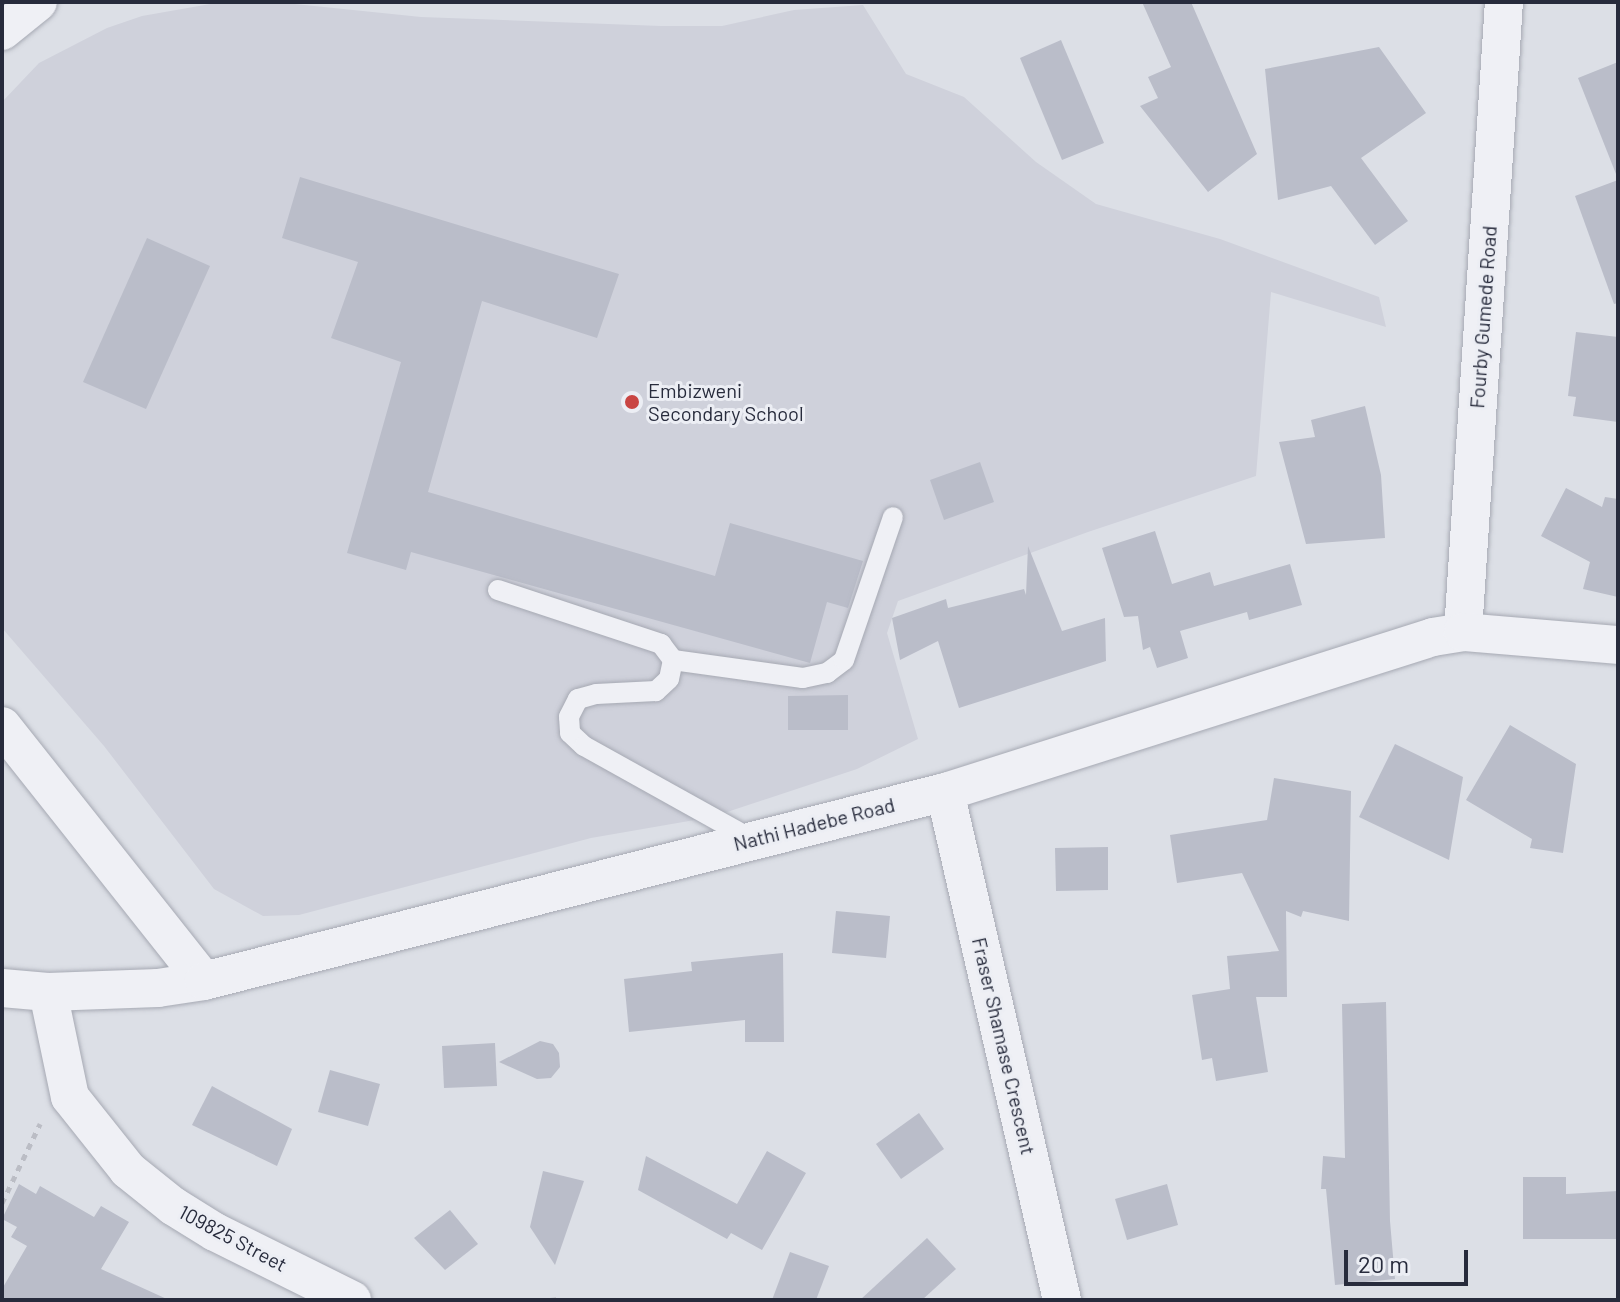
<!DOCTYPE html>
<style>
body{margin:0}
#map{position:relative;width:1620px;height:1302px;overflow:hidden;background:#dcdfe6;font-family:Barlow,sans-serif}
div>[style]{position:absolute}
.built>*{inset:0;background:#cfd1db}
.building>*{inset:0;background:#babdc9}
.path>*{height:5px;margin-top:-2.5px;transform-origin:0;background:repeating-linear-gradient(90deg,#bbbdc5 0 6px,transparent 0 12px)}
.roads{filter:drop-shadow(0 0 2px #a6a9b3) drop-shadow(0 0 2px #a6a9b3)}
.service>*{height:20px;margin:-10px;padding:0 10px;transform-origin:10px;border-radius:10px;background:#eff0f5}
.minor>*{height:38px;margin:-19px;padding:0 19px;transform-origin:19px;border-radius:19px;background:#eff0f5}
.dots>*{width:22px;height:22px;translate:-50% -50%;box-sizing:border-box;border:4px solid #eceef4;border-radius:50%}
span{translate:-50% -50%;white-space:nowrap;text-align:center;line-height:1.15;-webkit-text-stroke:6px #eceef4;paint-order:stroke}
.street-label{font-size:20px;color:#272b3c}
.poi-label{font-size:20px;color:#272b3c}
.left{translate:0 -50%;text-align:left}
.frame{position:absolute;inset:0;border:4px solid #272b3c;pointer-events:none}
.scale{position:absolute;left:1344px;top:1250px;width:124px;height:36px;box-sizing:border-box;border:4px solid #272b3c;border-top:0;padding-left:10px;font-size:24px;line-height:28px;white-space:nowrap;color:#272b3c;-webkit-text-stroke:6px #eceef4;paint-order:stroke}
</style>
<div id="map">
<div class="built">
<div style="clip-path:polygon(216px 3px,285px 3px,421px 17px,661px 26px,722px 26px,794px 10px,863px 5px,906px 74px,964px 97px,1036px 162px,1096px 204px,1220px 239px,1379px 297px,1386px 327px,1271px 292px,1256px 476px,1088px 532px,898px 601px,887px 633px,918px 739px,857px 769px,712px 817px,591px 838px,299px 915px,263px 916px,214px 889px,104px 746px,2px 628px,2px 102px,39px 63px,107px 28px,142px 16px)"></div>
</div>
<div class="building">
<div style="clip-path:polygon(1142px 2px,1191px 2px,1257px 154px,1208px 192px,1140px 106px,1158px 98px,1148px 77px,1171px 67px)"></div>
<div style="clip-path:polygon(1061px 40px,1104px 143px,1062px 160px,1020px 58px)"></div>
<div style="clip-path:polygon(1379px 47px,1426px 113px,1361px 158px,1408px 221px,1375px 245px,1331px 186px,1278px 200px,1265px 69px)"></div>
<div style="clip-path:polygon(1618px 62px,1618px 173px,1616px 174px,1578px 78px)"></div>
<div style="clip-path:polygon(300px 177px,619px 274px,597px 338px,482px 301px,428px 492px,715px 576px,730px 523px,863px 561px,848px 608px,827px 602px,810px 663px,411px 552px,406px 570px,347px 553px,401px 362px,331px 338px,358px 262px,282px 238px)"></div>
<div style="clip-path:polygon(1618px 180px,1618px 303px,1614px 304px,1575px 196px)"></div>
<div style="clip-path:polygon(147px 238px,210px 266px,146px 409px,83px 382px)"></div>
<div style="clip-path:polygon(1576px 332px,1618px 337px,1618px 422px,1573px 416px,1576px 397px,1568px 396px)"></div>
<div style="clip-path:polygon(1365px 406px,1381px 475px,1385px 538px,1306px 544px,1279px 442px,1315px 437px,1311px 420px)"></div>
<div style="clip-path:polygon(980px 462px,994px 502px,944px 520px,930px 480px)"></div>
<div style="clip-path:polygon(1566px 488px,1602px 507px,1605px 497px,1618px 499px,1618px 597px,1583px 589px,1590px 562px,1541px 536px)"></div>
<div style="clip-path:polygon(1155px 531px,1172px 584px,1210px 572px,1214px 586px,1290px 564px,1302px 605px,1249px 620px,1247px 612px,1180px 631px,1188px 658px,1157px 668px,1150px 647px,1143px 650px,1138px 616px,1124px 617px,1102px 548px)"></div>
<div style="clip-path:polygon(1028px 546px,1062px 631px,1105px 618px,1106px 661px,959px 708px,938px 641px,900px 660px,892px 618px,946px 599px,948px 608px,1024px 589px,1026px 595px)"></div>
<div style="clip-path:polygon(848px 695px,848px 730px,788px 730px,788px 696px)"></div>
<div style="clip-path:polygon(1510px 725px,1576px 764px,1563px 853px,1530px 848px,1532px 839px,1466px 800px)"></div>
<div style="clip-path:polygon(1395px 744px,1463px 777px,1449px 860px,1359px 817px)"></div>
<div style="clip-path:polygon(1274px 778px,1351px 791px,1349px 921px,1303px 911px,1301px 917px,1286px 911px,1287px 997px,1256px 997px,1268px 1072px,1216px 1081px,1212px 1058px,1202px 1060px,1192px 995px,1230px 989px,1227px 956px,1279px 951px,1242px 873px,1177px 883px,1170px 835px,1267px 820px)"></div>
<div style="clip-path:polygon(1108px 847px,1108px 890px,1056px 891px,1055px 848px)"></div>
<div style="clip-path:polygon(836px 911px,890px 916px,886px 958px,832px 953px)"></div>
<div style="clip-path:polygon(783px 953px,784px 1042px,745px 1042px,745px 1020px,629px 1032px,624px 979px,692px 971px,691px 962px)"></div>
<div style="clip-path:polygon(1386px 1002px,1390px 1221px,1395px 1279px,1335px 1285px,1326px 1189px,1321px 1189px,1323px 1156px,1345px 1158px,1342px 1004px)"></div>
<div style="clip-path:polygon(540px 1041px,553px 1044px,559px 1053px,560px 1067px,551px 1078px,537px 1079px,499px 1062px)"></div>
<div style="clip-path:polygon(495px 1043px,497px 1086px,444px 1088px,442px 1046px)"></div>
<div style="clip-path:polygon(330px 1070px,380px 1084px,368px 1126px,318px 1112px)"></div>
<div style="clip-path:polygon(212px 1086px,292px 1129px,277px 1166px,192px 1125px)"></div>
<div style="clip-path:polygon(919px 1113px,944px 1149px,901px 1179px,876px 1144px)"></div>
<div style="clip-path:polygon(767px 1151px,806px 1173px,762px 1250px,731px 1233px,727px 1239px,638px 1190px,646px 1156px,737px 1204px)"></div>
<div style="clip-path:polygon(543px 1171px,584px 1181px,555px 1265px,530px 1227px)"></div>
<div style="clip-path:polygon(1523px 1177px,1566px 1177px,1566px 1194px,1618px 1191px,1618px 1239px,1523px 1239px)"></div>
<div style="clip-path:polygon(19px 1184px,36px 1194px,40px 1186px,94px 1217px,101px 1206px,129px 1222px,101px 1269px,169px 1300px,2px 1300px,2px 1289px,27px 1246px,11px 1237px,17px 1227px,2px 1219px)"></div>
<div style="clip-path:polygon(1167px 1184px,1178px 1225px,1127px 1240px,1115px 1199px)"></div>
<div style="clip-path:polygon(450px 1210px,478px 1244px,445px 1270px,414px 1238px)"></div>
<div style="clip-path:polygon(927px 1238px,956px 1269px,922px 1300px,860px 1300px)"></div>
<div style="clip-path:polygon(790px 1252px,829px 1266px,816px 1300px,772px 1300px)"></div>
</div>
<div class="path">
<div style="left:2px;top:1203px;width:88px;rotate:-64.3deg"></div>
<div style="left:550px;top:1300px;width:10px;rotate:-6deg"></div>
</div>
<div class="roads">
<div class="service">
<div style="left:498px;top:590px;width:172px;rotate:18.3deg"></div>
<div style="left:661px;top:644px;width:20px;rotate:53deg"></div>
<div style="left:673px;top:660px;width:19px;rotate:102deg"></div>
<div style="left:669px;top:679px;width:18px;rotate:137deg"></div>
<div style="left:656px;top:691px;width:60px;rotate:177.1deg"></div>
<div style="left:596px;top:694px;width:19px;rotate:164deg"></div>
<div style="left:578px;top:699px;width:20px;rotate:117deg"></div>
<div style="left:569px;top:717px;width:16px;rotate:86deg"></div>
<div style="left:570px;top:733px;width:19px;rotate:43deg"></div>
<div style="left:584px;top:746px;width:191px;rotate:29.1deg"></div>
<div style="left:673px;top:660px;width:131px;rotate:7.9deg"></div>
<div style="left:803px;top:678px;width:25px;rotate:-12deg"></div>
<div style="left:827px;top:673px;width:21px;rotate:-37deg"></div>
<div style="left:844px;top:660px;width:151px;rotate:-71.1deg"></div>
</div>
<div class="minor">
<div style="left:2px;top:31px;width:46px;rotate:-38.9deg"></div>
<div style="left:1463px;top:632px;width:631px;rotate:-86.28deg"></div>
<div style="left:2px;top:726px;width:325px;rotate:51.6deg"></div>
<div style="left:945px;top:792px;width:521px;rotate:77.03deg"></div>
<div style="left:2px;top:988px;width:46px;rotate:5deg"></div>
<div style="left:48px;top:992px;width:110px;rotate:-2.1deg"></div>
<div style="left:158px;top:988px;width:47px;rotate:-8.7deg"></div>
<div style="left:204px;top:981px;width:765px;rotate:-14.31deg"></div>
<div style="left:945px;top:792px;width:512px;rotate:-17.62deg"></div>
<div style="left:1433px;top:637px;width:30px;rotate:-9deg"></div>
<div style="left:1463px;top:632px;width:156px;rotate:4.8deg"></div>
<div style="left:48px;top:992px;width:107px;rotate:78.2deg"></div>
<div style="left:70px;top:1097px;width:93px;rotate:51.5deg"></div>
<div style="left:128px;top:1170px;width:58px;rotate:38.7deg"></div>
<div style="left:173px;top:1206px;width:49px;rotate:31.8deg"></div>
<div style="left:215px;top:1232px;width:153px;rotate:26.4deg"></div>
</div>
</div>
<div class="dots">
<div style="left:632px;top:402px;background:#c94543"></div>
</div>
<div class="street-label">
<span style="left:1483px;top:317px;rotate:-86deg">Fourby Gumede Road</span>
<span style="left:814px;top:824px;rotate:-14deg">Nathi Hadebe Road</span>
<span style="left:1004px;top:1046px;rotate:77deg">Fraser Shamase Crescent</span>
<span style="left:233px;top:1238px;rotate:28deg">109825 Street</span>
</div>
<div class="poi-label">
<span class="left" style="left:648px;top:402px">Embizweni<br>Secondary School</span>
</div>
<div class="frame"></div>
<div class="scale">20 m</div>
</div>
